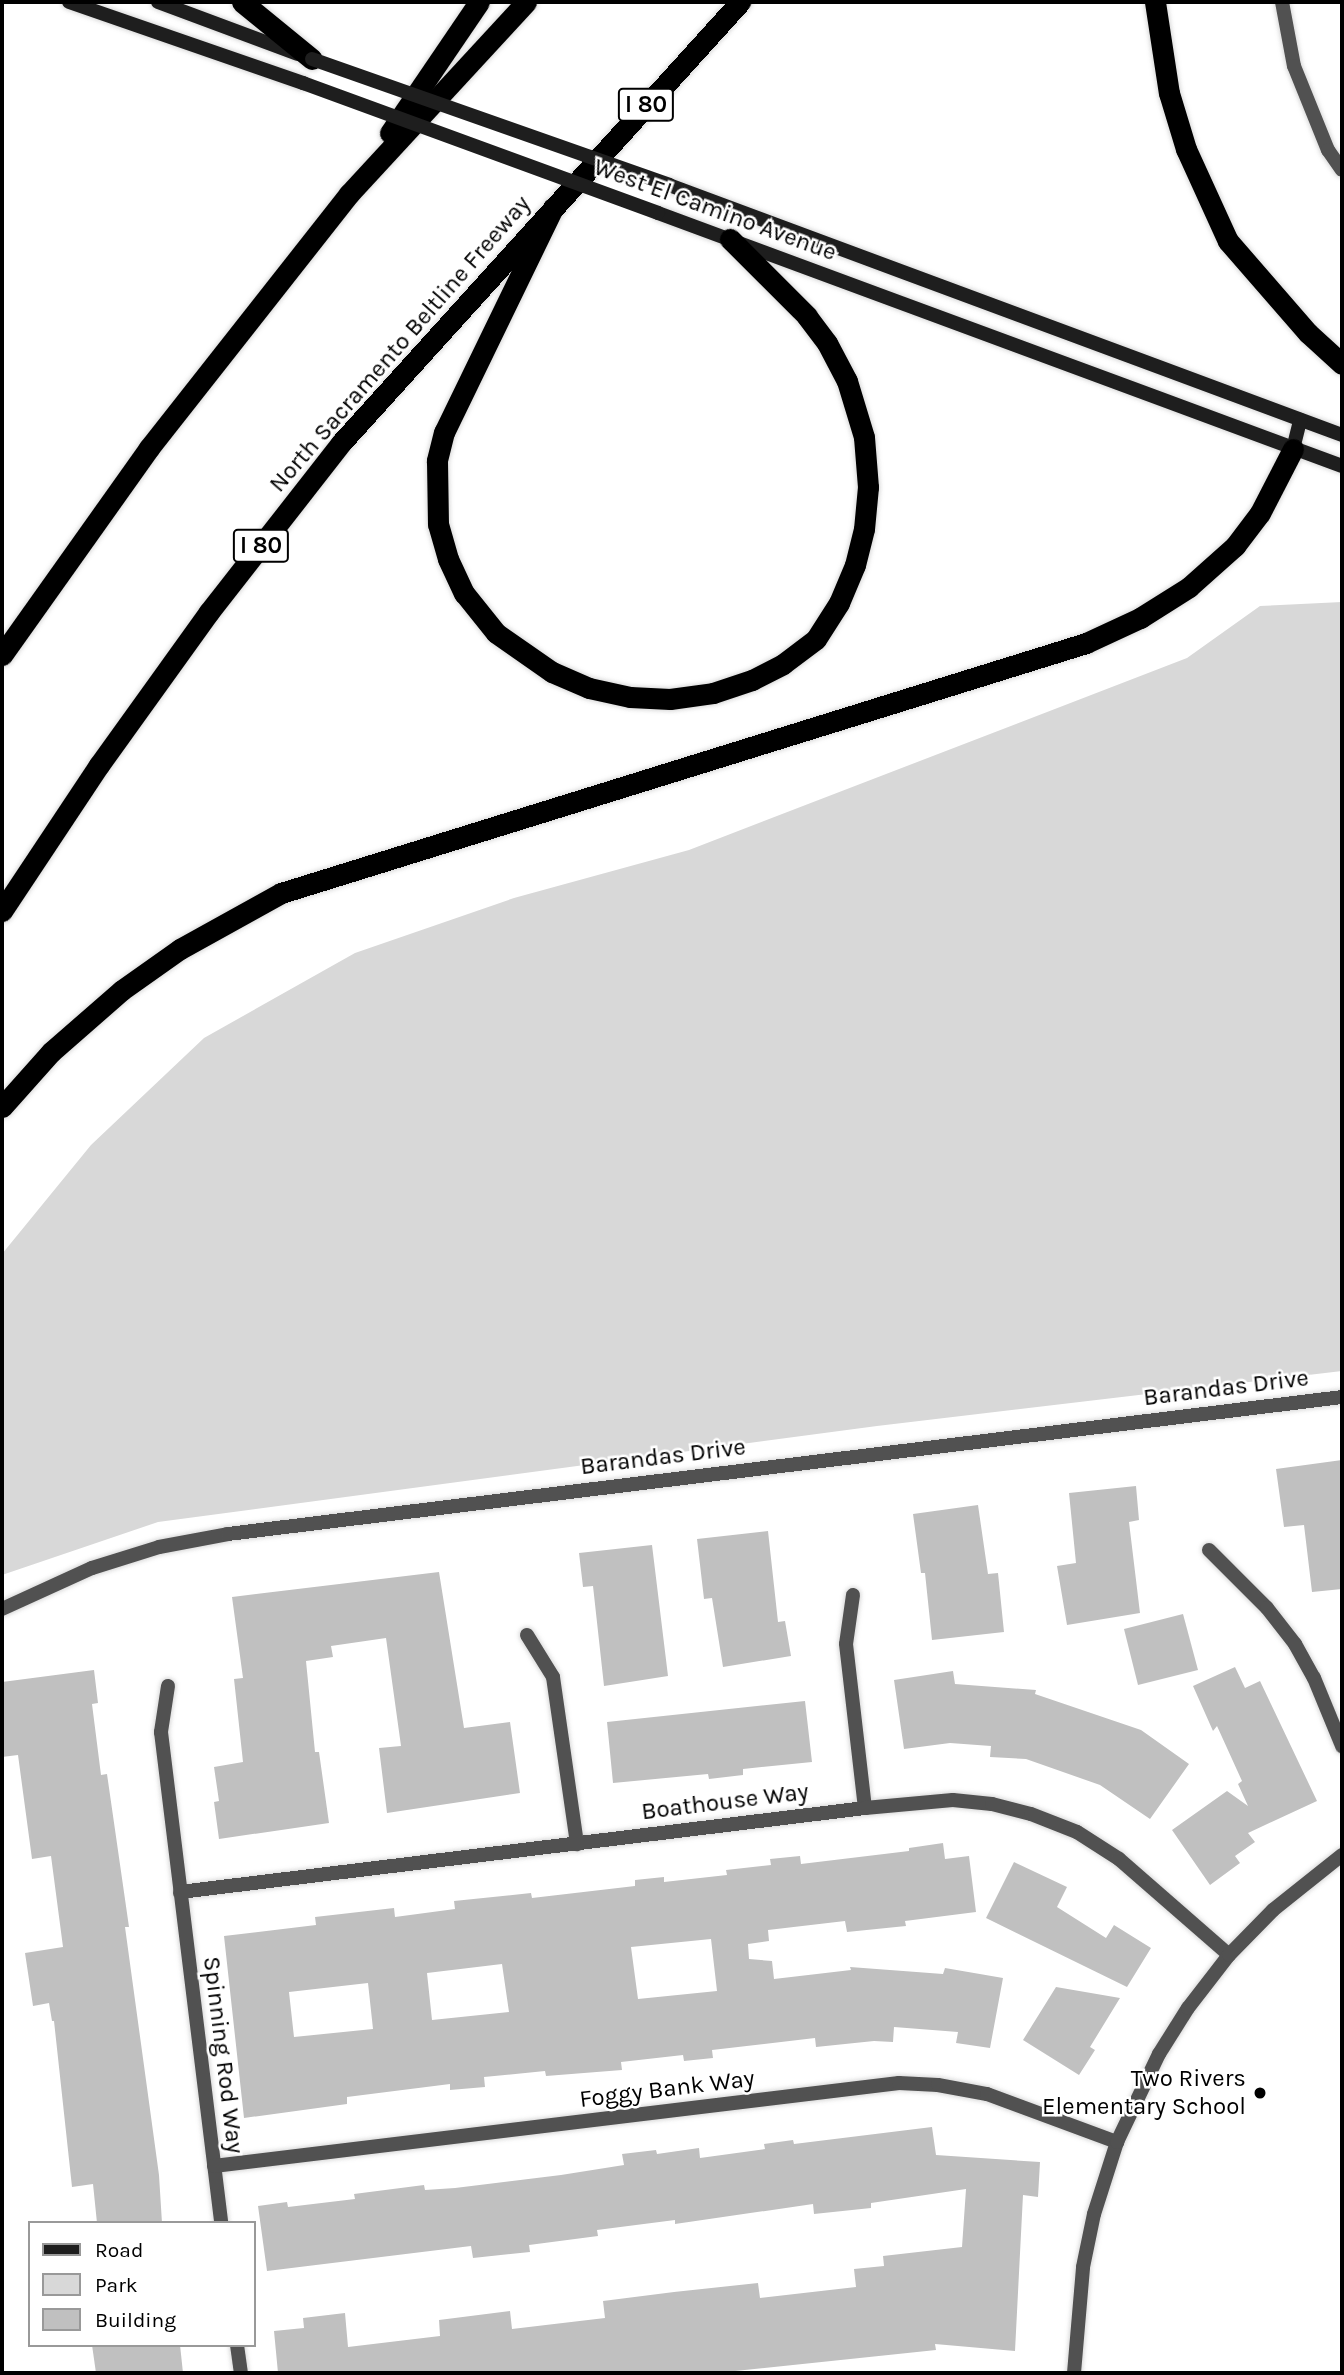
<!DOCTYPE html>
<style>
body{margin:0}
#map{position:relative;width:1344px;height:2375px;overflow:hidden;background:#fff;font-family:Karla,sans-serif}
div>[style]{position:absolute}
.green>*{inset:0;background:#d8d8d8}
.building>*{inset:0;background:#c0c0c0}
.roads{filter:drop-shadow(0 0 2px #dbdbdb) drop-shadow(0 0 2px #dbdbdb)}
.lane>*{height:14px;margin:-7px;padding:0 7px;transform-origin:7px;border-radius:7px;background:#515151}
.street>*{height:14px;margin:-7px;padding:0 7px;transform-origin:7px;border-radius:7px;background:#515151}
.secondary>*{height:14px;margin:-7px;padding:0 7px;transform-origin:7px;border-radius:7px;background:#1e1e1e}
.highway>*{height:21px;margin:-10.5px;padding:0 10.5px;transform-origin:10.5px;border-radius:10.5px;background:#000}
.secondary-bridge>*{height:14px;margin:-7px;padding:0 7px;transform-origin:7px;border-radius:7px;background:#1e1e1e}
.dots>*{width:19px;height:19px;translate:-50% -50%;box-sizing:border-box;border:4px solid #fff;border-radius:50%}
span{translate:-50% -50%;white-space:nowrap;text-align:center;line-height:1.15;-webkit-text-stroke:5px #fff;paint-order:stroke}
.shield-label span{padding:2px 5px;background:#fff;border:2px solid;border-radius:5px;-webkit-text-stroke-width:0}
.shield-label{font-size:23px;color:#000;font-weight:700}
.street-label{font-size:24px;color:#000}
.poi-label{font-size:24px;color:#000}
.right{translate:-100% -50%;text-align:right}
.frame{position:absolute;inset:0;border:4px solid #000;pointer-events:none}
.legend{position:absolute;left:28px;top:2221px;width:228px;height:126px;box-sizing:border-box;background:#fff;border:2px solid #999;margin:0;padding:9px 12px;list-style:none;font-size:21px;color:#000}
.legend li{display:flex;align-items:center;gap:14px;height:35px}
.legend b{width:35px;border:2px solid #999}
</style>
<div id="map">
<div class="green">
<div style="clip-path:polygon(1342px 602px,1342px 1371px,877px 1426px,158px 1522px,2px 1575px,2px 1254px,91px 1145px,204px 1038px,355px 953px,514px 898px,689px 850px,1187px 658px,1260px 606px)"></div>
</div>
<div class="building">
<div style="clip-path:polygon(1342px 1460px,1342px 1589px,1312px 1592px,1304px 1525px,1284px 1527px,1276px 1469px)"></div>
<div style="clip-path:polygon(1136px 1486px,1139px 1520px,1129px 1522px,1140px 1613px,1067px 1625px,1057px 1566px,1076px 1563px,1069px 1493px)"></div>
<div style="clip-path:polygon(978px 1505px,988px 1574px,998px 1573px,1004px 1632px,932px 1640px,925px 1573px,921px 1573px,913px 1514px)"></div>
<div style="clip-path:polygon(768px 1531px,778px 1622px,785px 1621px,791px 1656px,723px 1667px,712px 1598px,704px 1599px,697px 1539px)"></div>
<div style="clip-path:polygon(652px 1545px,668px 1676px,604px 1686px,593px 1586px,583px 1587px,579px 1553px)"></div>
<div style="clip-path:polygon(439px 1572px,464px 1728px,510px 1722px,520px 1793px,387px 1813px,379px 1748px,401px 1746px,386px 1638px,331px 1646px,333px 1657px,306px 1661px,315px 1752px,319px 1752px,329px 1823px,219px 1839px,214px 1802px,219px 1801px,214px 1767px,243px 1762px,234px 1679px,243px 1678px,232px 1597px)"></div>
<div style="clip-path:polygon(1183px 1614px,1198px 1670px,1138px 1685px,1124px 1629px)"></div>
<div style="clip-path:polygon(1235px 1667px,1245px 1688px,1260px 1681px,1317px 1801px,1248px 1833px,1255px 1842px,1235px 1856px,1240px 1863px,1210px 1885px,1172px 1830px,1227px 1791px,1248px 1806px,1238px 1784px,1242px 1781px,1217px 1726px,1213px 1731px,1193px 1686px)"></div>
<div style="clip-path:polygon(94px 1670px,98px 1703px,92px 1704px,101px 1775px,107px 1774px,129px 1927px,125px 1927px,159px 2175px,162px 2223px,97px 2223px,93px 2184px,72px 2187px,54px 2021px,52px 2021px,49px 2003px,33px 2006px,25px 1953px,63px 1947px,51px 1856px,32px 1859px,18px 1755px,2px 1757px,2px 1682px)"></div>
<div style="clip-path:polygon(953px 1671px,955px 1684px,1036px 1690px,1035px 1694px,1141px 1730px,1189px 1764px,1150px 1819px,1100px 1785px,1026px 1759px,990px 1757px,991px 1746px,950px 1743px,904px 1749px,894px 1680px)"></div>
<div style="clip-path:polygon(805px 1701px,812px 1762px,743px 1769px,743px 1775px,709px 1779px,708px 1774px,613px 1783px,607px 1722px)"></div>
<div style="clip-path:polygon(evenodd,943px 1843px,945px 1859px,969px 1856px,976px 1912px,905px 1921px,906px 1926px,847px 1932px,845px 1921px,768px 1930px,769px 1941px,748px 1944px,749px 1959px,772px 1961px,774px 1979px,851px 1970px,850px 1967px,943px 1974px,945px 1968px,1003px 1978px,990px 2048px,956px 2043px,958px 2032px,894px 2027px,893px 2042px,874px 2041px,816px 2047px,815px 2038px,712px 2050px,713px 2058px,684px 2061px,683px 2055px,621px 2062px,622px 2070px,546px 2076px,545px 2071px,484px 2077px,485px 2087px,450px 2090px,450px 2084px,347px 2097px,347px 2104px,244px 2118px,224px 1936px,316px 1925px,315px 1917px,394px 1908px,395px 1917px,455px 1909px,454px 1901px,531px 1893px,532px 1898px,635px 1886px,635px 1880px,664px 1877px,664px 1882px,727px 1875px,726px 1870px,771px 1865px,770px 1859px,800px 1856px,801px 1864px,909px 1851px,909px 1848px,943px 1843px,711px 1939px,717px 1991px,638px 1999px,631px 1947px,711px 1939px,943px 1843px,502px 1964px,509px 2012px,432px 2020px,427px 1973px,502px 1964px,943px 1843px,368px 1983px,373px 2029px,294px 2037px,289px 1992px,368px 1983px)"></div>
<div style="clip-path:polygon(1014px 1862px,1067px 1887px,1057px 1907px,1106px 1938px,1114px 1925px,1151px 1948px,1127px 1987px,986px 1918px)"></div>
<div style="clip-path:polygon(1056px 1987px,1120px 1998px,1090px 2047px,1095px 2050px,1079px 2075px,1023px 2040px)"></div>
<div style="clip-path:polygon(932px 2127px,936px 2155px,1040px 2162px,1038px 2197px,1023px 2195px,1015px 2351px,935px 2344px,936px 2350px,716px 2373px,278px 2373px,274px 2331px,304px 2328px,303px 2318px,345px 2313px,348px 2347px,440px 2336px,439px 2320px,510px 2311px,512px 2329px,605px 2318px,603px 2301px,674px 2292px,758px 2283px,760px 2298px,856px 2287px,854px 2269px,884px 2266px,883px 2256px,962px 2247px,966px 2189px,871px 2203px,871px 2208px,814px 2214px,813px 2204px,675px 2224px,675px 2220px,597px 2230px,598px 2236px,529px 2245px,530px 2252px,473px 2258px,471px 2246px,267px 2271px,258px 2206px,287px 2202px,288px 2207px,355px 2199px,354px 2194px,424px 2185px,425px 2190px,455px 2188px,561px 2175px,624px 2165px,622px 2154px,656px 2150px,657px 2154px,699px 2148px,700px 2158px,765px 2149px,764px 2144px,793px 2140px,794px 2144px)"></div>
<div style="clip-path:polygon(92px 2345px,180px 2345px,183px 2373px,96px 2373px)"></div>
</div>
<div class="roads">
<div class="lane">
<div style="left:1282px;top:2px;width:65px;rotate:79.4deg"></div>
<div style="left:1294px;top:66px;width:91px;rotate:68deg"></div>
<div style="left:1328px;top:150px;width:24px;rotate:55deg"></div>
</div>
<div class="street">
<div style="left:1209px;top:1550px;width:82px;rotate:45deg"></div>
<div style="left:1267px;top:1608px;width:46px;rotate:52.1deg"></div>
<div style="left:1295px;top:1644px;width:39px;rotate:61deg"></div>
<div style="left:1314px;top:1678px;width:74px;rotate:67.6deg"></div>
<div style="left:853px;top:1595px;width:49px;rotate:98.1deg"></div>
<div style="left:846px;top:1644px;width:165px;rotate:83.4deg"></div>
<div style="left:2px;top:1609px;width:99px;rotate:-24.5deg"></div>
<div style="left:92px;top:1568px;width:70px;rotate:-17.4deg"></div>
<div style="left:159px;top:1547px;width:70px;rotate:-10.7deg"></div>
<div style="left:228px;top:1534px;width:1122px;rotate:-7.01deg"></div>
<div style="left:527px;top:1635px;width:49px;rotate:58.2deg"></div>
<div style="left:553px;top:1677px;width:169px;rotate:81.8deg"></div>
<div style="left:168px;top:1686px;width:47px;rotate:98.7deg"></div>
<div style="left:161px;top:1732px;width:495px;rotate:83deg"></div>
<div style="left:180px;top:1892px;width:690px;rotate:-6.99deg"></div>
<div style="left:865px;top:1808px;width:88px;rotate:-5.2deg"></div>
<div style="left:953px;top:1800px;width:39px;rotate:6deg"></div>
<div style="left:992px;top:1804px;width:40px;rotate:14.4deg"></div>
<div style="left:1031px;top:1814px;width:49px;rotate:21.4deg"></div>
<div style="left:1077px;top:1832px;width:50px;rotate:32.7deg"></div>
<div style="left:1119px;top:1859px;width:146px;rotate:41.1deg"></div>
<div style="left:214px;top:2166px;width:690px;rotate:-6.91deg"></div>
<div style="left:899px;top:2083px;width:39px;rotate:3deg"></div>
<div style="left:938px;top:2085px;width:50px;rotate:10.4deg"></div>
<div style="left:987px;top:2094px;width:139px;rotate:20.3deg"></div>
<div style="left:237px;top:2345px;width:28px;rotate:82deg"></div>
<div style="left:1074px;top:2373px;width:106px;rotate:-85.1deg"></div>
<div style="left:1083px;top:2267px;width:54px;rotate:-78.3deg"></div>
<div style="left:1094px;top:2214px;width:76px;rotate:-72.3deg"></div>
<div style="left:1117px;top:2142px;width:98px;rotate:-64.5deg"></div>
<div style="left:1159px;top:2054px;width:54px;rotate:-57.8deg"></div>
<div style="left:1188px;top:2008px;width:67px;rotate:-52.3deg"></div>
<div style="left:1229px;top:1955px;width:63px;rotate:-45.6deg"></div>
<div style="left:1273px;top:1910px;width:88px;rotate:-38.6deg"></div>
</div>
<div class="secondary">
<div style="left:69px;top:2px;width:248px;rotate:19.1deg"></div>
<div style="left:158px;top:2px;width:149px;rotate:20.4deg"></div>
<div style="left:669px;top:185px;width:718px;rotate:20.38deg"></div>
<div style="left:658px;top:213px;width:729px;rotate:20.3deg"></div>
<div style="left:1293px;top:449px;width:30px;rotate:-76deg"></div>
</div>
<div class="highway">
<div style="left:242px;top:2px;width:90px;rotate:39.2deg"></div>
<div style="left:1155px;top:2px;width:92px;rotate:81.3deg"></div>
<div style="left:1169px;top:93px;width:59px;rotate:73.1deg"></div>
<div style="left:1186px;top:149px;width:101px;rotate:65.5deg"></div>
<div style="left:1228px;top:241px;width:122px;rotate:49deg"></div>
<div style="left:1308px;top:333px;width:46px;rotate:42.4deg"></div>
<div style="left:390px;top:133px;width:158px;rotate:-55.8deg"></div>
<div style="left:553px;top:208px;width:249px;rotate:115.9deg"></div>
<div style="left:444px;top:432px;width:30px;rotate:104deg"></div>
<div style="left:437px;top:461px;width:63px;rotate:89.1deg"></div>
<div style="left:438px;top:524px;width:36px;rotate:74deg"></div>
<div style="left:448px;top:559px;width:38px;rotate:65deg"></div>
<div style="left:464px;top:593px;width:51px;rotate:51.3deg"></div>
<div style="left:496px;top:633px;width:68px;rotate:34.9deg"></div>
<div style="left:552px;top:672px;width:40px;rotate:23.4deg"></div>
<div style="left:589px;top:688px;width:42px;rotate:12.4deg"></div>
<div style="left:630px;top:697px;width:40px;rotate:2.9deg"></div>
<div style="left:670px;top:699px;width:43px;rotate:-7.9deg"></div>
<div style="left:713px;top:693px;width:41px;rotate:-18.4deg"></div>
<div style="left:752px;top:680px;width:35px;rotate:-27deg"></div>
<div style="left:783px;top:664px;width:41px;rotate:-37.1deg"></div>
<div style="left:816px;top:639px;width:43px;rotate:-57.4deg"></div>
<div style="left:839px;top:603px;width:41px;rotate:-67.2deg"></div>
<div style="left:855px;top:565px;width:37px;rotate:-76deg"></div>
<div style="left:864px;top:529px;width:42px;rotate:-84.6deg"></div>
<div style="left:868px;top:487px;width:50px;rotate:-94.6deg"></div>
<div style="left:864px;top:437px;width:59px;rotate:-106.9deg"></div>
<div style="left:847px;top:381px;width:43px;rotate:-117.8deg"></div>
<div style="left:827px;top:343px;width:34px;rotate:-127deg"></div>
<div style="left:807px;top:316px;width:109px;rotate:-135deg"></div>
<div style="left:2px;top:655px;width:254px;rotate:-54.6deg"></div>
<div style="left:149px;top:448px;width:323px;rotate:-51.8deg"></div>
<div style="left:349px;top:194px;width:261px;rotate:-47.3deg"></div>
<div style="left:2px;top:911px;width:175px;rotate:-56.4deg"></div>
<div style="left:99px;top:765px;width:188px;rotate:-54.3deg"></div>
<div style="left:209px;top:612px;width:214px;rotate:-52deg"></div>
<div style="left:341px;top:443px;width:595px;rotate:-47.86deg"></div>
<div style="left:2px;top:1107px;width:74px;rotate:-48.3deg"></div>
<div style="left:51px;top:1052px;width:94px;rotate:-41.1deg"></div>
<div style="left:122px;top:990px;width:71px;rotate:-35.3deg"></div>
<div style="left:180px;top:949px;width:115px;rotate:-29deg"></div>
<div style="left:281px;top:893px;width:843px;rotate:-17.25deg"></div>
<div style="left:1086px;top:643px;width:60px;rotate:-24.8deg"></div>
<div style="left:1140px;top:618px;width:58px;rotate:-32.3deg"></div>
<div style="left:1189px;top:587px;width:62px;rotate:-41.7deg"></div>
<div style="left:1235px;top:546px;width:41px;rotate:-52.9deg"></div>
<div style="left:1260px;top:513px;width:72px;rotate:-62.7deg"></div>
</div>
</div>
<div class="secondary-bridge">
<div style="left:312px;top:59px;width:379px;rotate:19.4deg"></div>
<div style="left:303px;top:83px;width:378px;rotate:20.1deg"></div>
</div>
<div class="dots">
<div style="left:1260px;top:2093px;background:#000"></div>
</div>
<div class="shield-label">
<span style="left:646px;top:105px">I 80</span>
<span style="left:261px;top:546px">I 80</span>
</div>
<div class="street-label">
<span style="left:715px;top:210px;rotate:20deg">West El Camino Avenue</span>
<span style="left:400px;top:344px;rotate:-49deg">North Sacramento Beltline Freeway</span>
<span style="left:1226px;top:1388px;rotate:-7deg">Barandas Drive</span>
<span style="left:663px;top:1457px;rotate:-7deg">Barandas Drive</span>
<span style="left:725px;top:1802px;rotate:-7deg">Boathouse Way</span>
<span style="left:223px;top:2055px;rotate:83deg">Spinning Rod Way</span>
<span style="left:667px;top:2089px;rotate:-7deg">Foggy Bank Way</span>
</div>
<div class="poi-label">
<span class="right" style="left:1246px;top:2093px">Two Rivers<br>Elementary School</span>
</div>
<div class="frame"></div>
<ul class="legend">
<li><b style="height:9px;background:#1e1e1e"></b>Road</li>
<li><b style="height:19px;background:#d8d8d8"></b>Park</li>
<li><b style="height:19px;background:#c0c0c0"></b>Building</li>
</ul>
</div>
